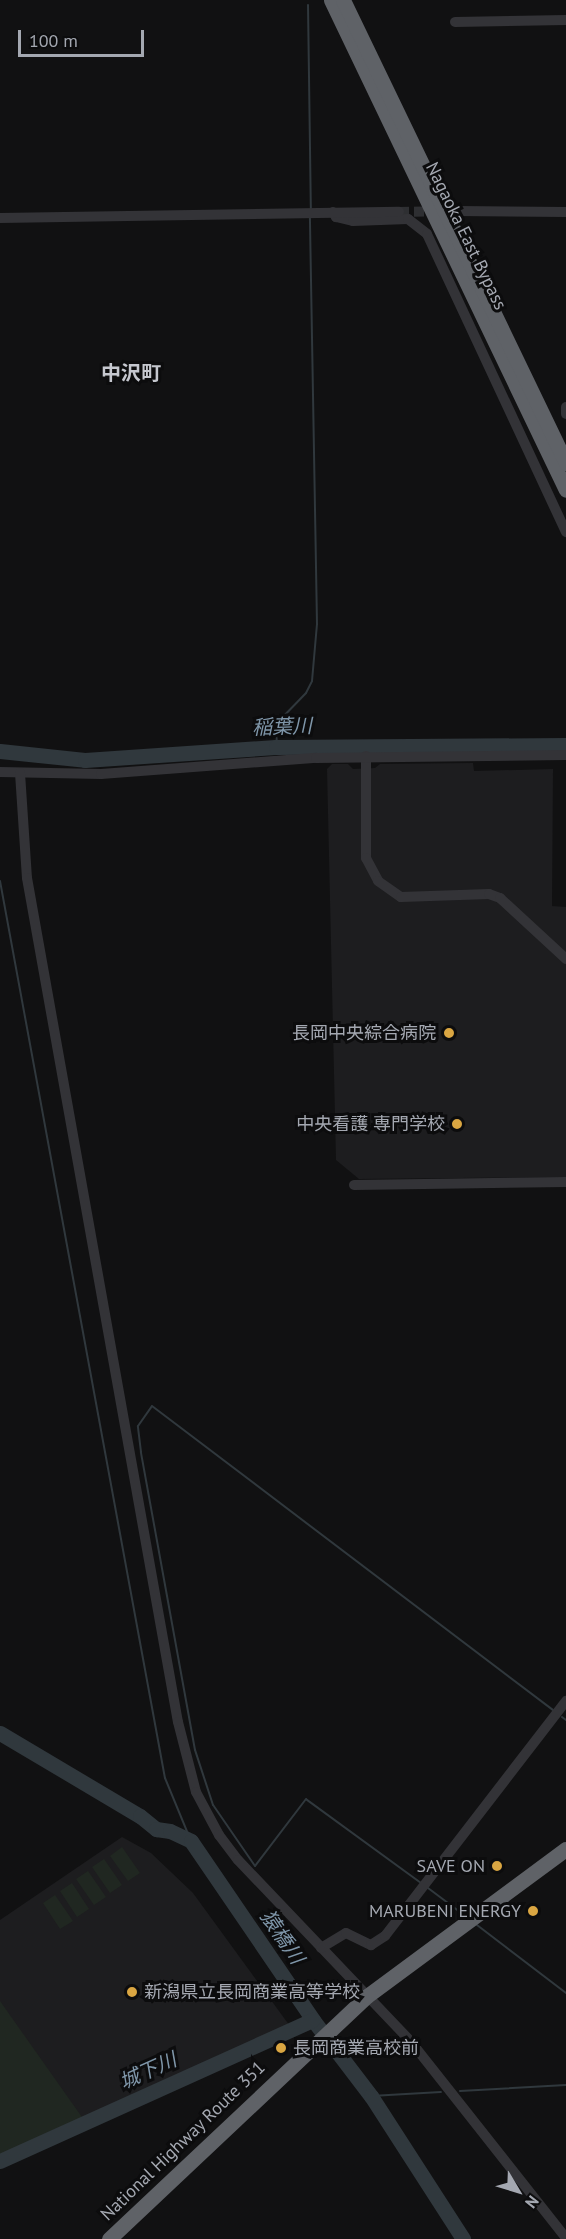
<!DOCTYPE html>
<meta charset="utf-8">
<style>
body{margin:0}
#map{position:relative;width:566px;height:2239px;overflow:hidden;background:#111112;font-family:"PT Sans","Noto Sans JP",sans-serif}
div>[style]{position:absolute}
.built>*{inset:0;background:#1d1d1f}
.green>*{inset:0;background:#202721}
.stream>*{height:2px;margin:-1px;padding:0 1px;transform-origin:1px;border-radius:1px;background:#30383d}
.river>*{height:15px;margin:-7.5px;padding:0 7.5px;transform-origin:7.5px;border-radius:7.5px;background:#30383d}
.minor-tunnel>*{height:10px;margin-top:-5px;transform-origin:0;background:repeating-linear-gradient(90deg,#2e2f32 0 10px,transparent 0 15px)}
.minor>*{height:10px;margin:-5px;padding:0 5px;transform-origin:5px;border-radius:5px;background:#333337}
.highway>*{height:15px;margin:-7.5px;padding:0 7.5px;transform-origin:7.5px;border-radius:7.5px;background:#5f6267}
.dots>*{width:16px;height:16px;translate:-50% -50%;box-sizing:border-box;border:3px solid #0c0c0d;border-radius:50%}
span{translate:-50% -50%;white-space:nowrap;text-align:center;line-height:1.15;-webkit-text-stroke:6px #0c0c0d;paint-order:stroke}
.street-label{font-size:18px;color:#a4a8b1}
.poi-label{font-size:18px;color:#a4a8b1}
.right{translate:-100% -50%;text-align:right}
.left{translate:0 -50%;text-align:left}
.neighbourhood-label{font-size:20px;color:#c5c7ce;font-weight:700}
.water-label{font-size:20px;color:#7f96a9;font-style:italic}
.north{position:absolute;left:488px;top:2161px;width:60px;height:60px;-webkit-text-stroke:4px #0c0c0d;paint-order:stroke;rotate:128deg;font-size:16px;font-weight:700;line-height:24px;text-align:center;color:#a4a8b1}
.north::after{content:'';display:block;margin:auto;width:21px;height:27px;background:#a4a8b1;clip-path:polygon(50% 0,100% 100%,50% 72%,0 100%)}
.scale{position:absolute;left:18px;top:30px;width:126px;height:27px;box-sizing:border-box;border:3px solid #a4a8b1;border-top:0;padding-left:8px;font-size:18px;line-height:21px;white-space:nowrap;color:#a4a8b1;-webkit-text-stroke:4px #0c0c0d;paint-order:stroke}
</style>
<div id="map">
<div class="built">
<div style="clip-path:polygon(473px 763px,474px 771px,553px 769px,552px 906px,566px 907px,566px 1177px,359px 1179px,336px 1160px,327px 769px,332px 764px,348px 764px,353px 769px,375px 768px,380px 764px)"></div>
<div style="clip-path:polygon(122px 1837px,151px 1853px,193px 1893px,295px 2033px,0 2159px,0 1920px)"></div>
</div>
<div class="green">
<div style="clip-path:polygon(122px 1847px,140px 1873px,128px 1881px,110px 1856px)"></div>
<div style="clip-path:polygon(104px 1859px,122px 1885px,110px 1893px,92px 1867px)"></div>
<div style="clip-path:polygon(88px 1871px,106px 1897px,94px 1905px,76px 1879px)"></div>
<div style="clip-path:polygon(72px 1883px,89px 1909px,77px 1917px,60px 1891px)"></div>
<div style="clip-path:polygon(55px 1895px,73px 1921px,60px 1929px,43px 1903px)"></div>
<div style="clip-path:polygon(0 2001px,84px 2120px,1px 2155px,0 2154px)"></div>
</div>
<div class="stream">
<div style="left:308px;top:5px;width:203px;rotate:89.2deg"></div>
<div style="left:276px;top:747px;width:25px;rotate:-85deg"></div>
<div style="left:278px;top:722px;width:40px;rotate:-46deg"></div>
<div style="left:306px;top:693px;width:13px;rotate:-63deg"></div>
<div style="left:312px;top:681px;width:57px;rotate:-85deg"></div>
<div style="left:317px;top:624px;width:406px;rotate:-91deg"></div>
<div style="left:0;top:881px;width:912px;rotate:79.58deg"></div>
<div style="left:165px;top:1778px;width:68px;rotate:67.6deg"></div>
<div style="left:562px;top:1717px;width:5px;rotate:37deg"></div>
<div style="left:421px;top:1883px;width:142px;rotate:-143.9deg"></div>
<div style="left:306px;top:1799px;width:84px;rotate:127.3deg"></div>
<div style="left:255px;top:1866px;width:74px;rotate:-124.5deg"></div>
<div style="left:213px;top:1805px;width:58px;rotate:-108.1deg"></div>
<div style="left:195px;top:1750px;width:303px;rotate:-100.3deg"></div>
<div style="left:141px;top:1452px;width:26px;rotate:-97deg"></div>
<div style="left:138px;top:1426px;width:24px;rotate:-55deg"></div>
<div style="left:152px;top:1406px;width:503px;rotate:37.17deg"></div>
<div style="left:428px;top:1888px;width:45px;rotate:36.9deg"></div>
<div style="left:477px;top:1925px;width:112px;rotate:37.4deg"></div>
<div style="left:460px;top:2091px;width:106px;rotate:-3.2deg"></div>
<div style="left:371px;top:2096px;width:70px;rotate:-3.3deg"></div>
</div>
<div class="river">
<div style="left:0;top:751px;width:85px;rotate:6deg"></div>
<div style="left:85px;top:760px;width:191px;rotate:-3.9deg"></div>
<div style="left:276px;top:747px;width:290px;rotate:-0.4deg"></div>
<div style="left:0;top:1733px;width:163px;rotate:30.7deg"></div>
<div style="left:140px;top:1816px;width:21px;rotate:39deg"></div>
<div style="left:156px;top:1829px;width:14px;rotate:8deg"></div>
<div style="left:170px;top:1831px;width:23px;rotate:25deg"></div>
<div style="left:191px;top:1841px;width:217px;rotate:55.7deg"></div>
<div style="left:313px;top:2020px;width:96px;rotate:52.7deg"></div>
<div style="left:371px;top:2096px;width:170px;rotate:57.2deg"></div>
<div style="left:0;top:2161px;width:343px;rotate:-24.3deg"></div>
</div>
<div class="minor-tunnel">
<div style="left:399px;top:212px;width:39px;rotate:-1deg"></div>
</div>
<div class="minor">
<div style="left:455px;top:22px;width:111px;rotate:-1deg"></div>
<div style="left:457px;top:211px;width:109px;rotate:0.5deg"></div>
<div style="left:333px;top:212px;width:6px;rotate:59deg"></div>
<div style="left:336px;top:217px;width:17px;rotate:13deg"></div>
<div style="left:353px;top:221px;width:55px;rotate:-2.1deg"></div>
<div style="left:408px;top:219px;width:24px;rotate:38deg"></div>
<div style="left:427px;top:234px;width:329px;rotate:65deg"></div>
<div style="left:0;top:218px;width:399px;rotate:-0.9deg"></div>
<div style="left:566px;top:407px;width:7px;rotate:90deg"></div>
<div style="left:366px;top:756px;width:102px;rotate:90deg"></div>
<div style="left:366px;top:858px;width:26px;rotate:62deg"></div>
<div style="left:378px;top:881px;width:28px;rotate:35deg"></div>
<div style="left:401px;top:897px;width:88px;rotate:-2deg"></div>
<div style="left:489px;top:894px;width:12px;rotate:20deg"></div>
<div style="left:500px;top:898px;width:90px;rotate:42.7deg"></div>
<div style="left:0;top:772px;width:101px;rotate:1.1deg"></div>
<div style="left:101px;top:774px;width:216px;rotate:-4.3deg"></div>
<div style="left:316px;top:758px;width:250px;rotate:-0.7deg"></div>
<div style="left:20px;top:773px;width:105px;rotate:86.2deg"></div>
<div style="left:27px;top:878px;width:857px;rotate:79.86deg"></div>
<div style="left:178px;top:1722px;width:72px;rotate:75.6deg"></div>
<div style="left:196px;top:1792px;width:49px;rotate:61.9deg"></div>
<div style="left:219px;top:1835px;width:31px;rotate:53deg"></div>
<div style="left:238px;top:1860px;width:253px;rotate:46.4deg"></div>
<div style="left:412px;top:2043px;width:248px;rotate:51.7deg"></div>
<div style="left:354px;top:1185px;width:212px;rotate:-0.8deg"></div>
<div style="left:321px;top:1948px;width:29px;rotate:-31deg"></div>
<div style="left:346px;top:1933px;width:28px;rotate:26deg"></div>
<div style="left:371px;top:1945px;width:17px;rotate:-33deg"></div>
<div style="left:385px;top:1936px;width:297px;rotate:-52.4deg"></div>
</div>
<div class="highway">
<div style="left:331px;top:0;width:543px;rotate:64.38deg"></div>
<div style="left:343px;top:0;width:514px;rotate:64.28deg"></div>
<div style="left:109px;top:2239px;width:354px;rotate:-43.3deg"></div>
<div style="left:367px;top:1996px;width:247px;rotate:-36.5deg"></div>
</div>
<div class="dots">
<div style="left:449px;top:1033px;background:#daa642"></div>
<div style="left:457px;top:1124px;background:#daa642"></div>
<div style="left:497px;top:1866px;background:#daa642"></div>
<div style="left:533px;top:1911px;background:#daa642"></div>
<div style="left:132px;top:1992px;background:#daa642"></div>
<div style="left:281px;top:2048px;background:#daa642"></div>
</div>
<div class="street-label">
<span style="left:466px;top:236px;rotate:64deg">Nagaoka East Bypass</span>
<span style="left:183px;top:2141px;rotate:-44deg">National Highway Route 351</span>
</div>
<div class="poi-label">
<span class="right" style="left:436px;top:1033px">長岡中央綜合病院</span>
<span class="right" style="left:445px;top:1124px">中央看護 専門学校</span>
<span class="right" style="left:485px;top:1866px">SAVE ON</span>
<span class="right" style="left:521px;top:1911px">MARUBENI ENERGY</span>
<span class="left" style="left:144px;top:1992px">新潟県立長岡商業高等学校</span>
<span class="left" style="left:293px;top:2048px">長岡商業高校前</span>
</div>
<div class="neighbourhood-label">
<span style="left:131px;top:373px">中沢町</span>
</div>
<div class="water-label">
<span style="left:282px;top:727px;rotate:-2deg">稲葉川</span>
<span style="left:282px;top:1937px;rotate:56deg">猿橋川</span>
<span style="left:148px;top:2071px;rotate:-24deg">城下川</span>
</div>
<div class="north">N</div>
<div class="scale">100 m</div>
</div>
